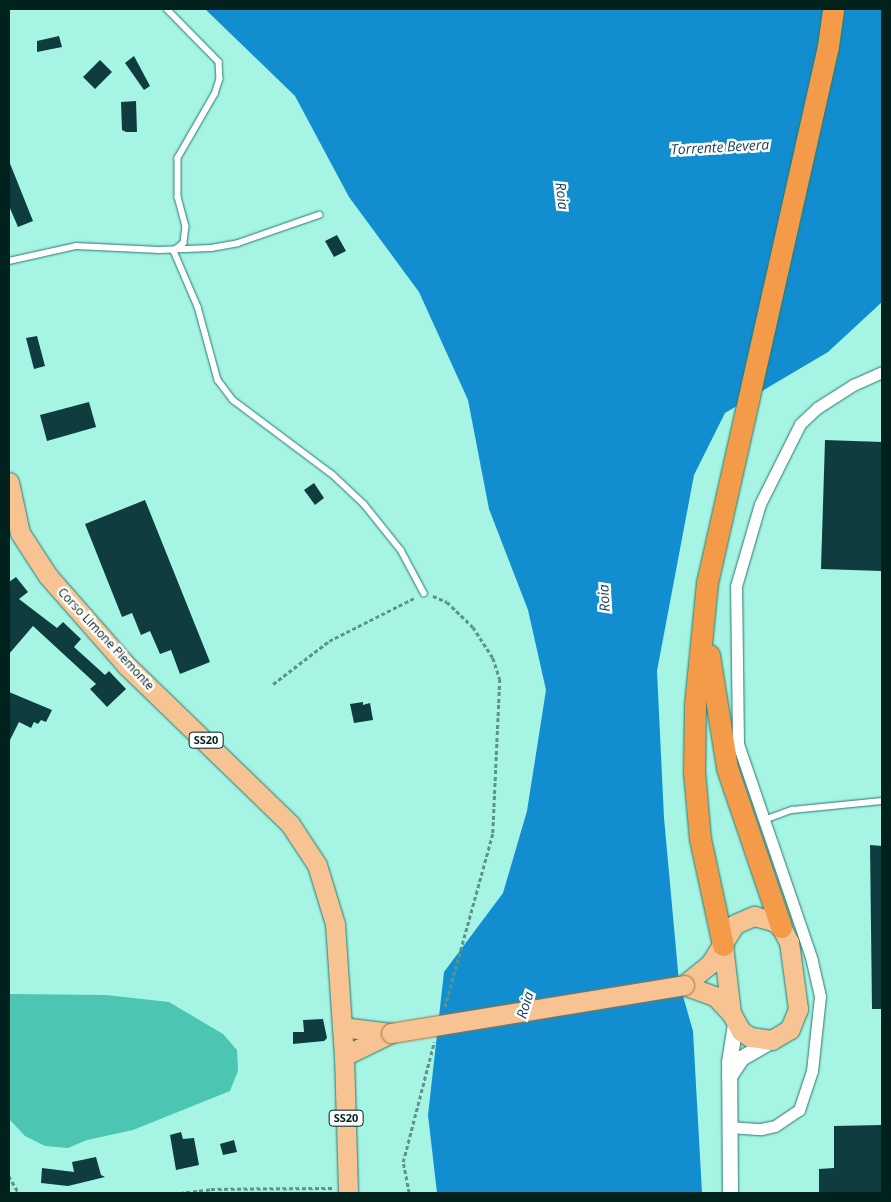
<!DOCTYPE html>
<style>
body{margin:0}
#map{position:relative;width:891px;height:1202px;overflow:hidden;background:#a6f4e4;font-family:"Open Sans",sans-serif}
div>[style]{position:absolute}
.forest>*{inset:0;background:#4cc5b2}
.water>*{inset:0;background:#128ed0}
.building>*{inset:0;background:#0f3c3e}
.path>*{height:2.5px;margin-top:-1.25px;transform-origin:0;background:repeating-linear-gradient(90deg,#5b958a 0 4px,transparent 0 6.5px)}
.roads{filter:drop-shadow(0 0 1px #29796c) drop-shadow(0 0 1px #29796c)}
.service>*{height:5.5px;margin:-2.75px;padding:0 2.75px;transform-origin:2.75px;border-radius:2.75px;background:#fff}
.minor>*{height:11px;margin:-5.5px;padding:0 5.5px;transform-origin:5.5px;border-radius:5.5px;background:#fff}
.tertiary>*{height:15px;margin:-7.5px;padding:0 7.5px;transform-origin:7.5px;border-radius:7.5px;background:#fff}
.primary>*{height:19px;margin:-9.5px;padding:0 9.5px;transform-origin:9.5px;border-radius:9.5px;background:#f8c392}
.motorway>*{height:21px;margin:-10.5px;padding:0 10.5px;transform-origin:10.5px;border-radius:10.5px;background:#f49b49}
.bridges{filter:drop-shadow(0 0 1px #9f7039) drop-shadow(0 0 1px #9f7039)}
.primary-bridge>*{height:19px;margin:-9.5px;padding:0 9.5px;transform-origin:9.5px;border-radius:9.5px;background:#f8c392}
span{translate:-50% -50%;white-space:nowrap;text-align:center;line-height:1.15;-webkit-text-stroke:5px #fff;paint-order:stroke}
.shield-label span{padding:1px 4px;background:#fff;border:1px solid;border-radius:4px;-webkit-text-stroke-width:0}
.shield-label{font-size:11px;color:#00211c;font-weight:700}
.street-label{font-size:12px;color:#00211c}
.water-label{font-size:14px;color:#103c57;font-style:italic}
.frame{position:absolute;inset:0;border:10px solid #00211c;pointer-events:none}
</style>
<div id="map">
<div class="forest">
<div style="clip-path:polygon(9px 994px,106px 995px,169px 1002px,223px 1034px,237px 1050px,238px 1071px,230px 1091px,133px 1130px,87px 1140px,68px 1148px,45px 1146px,25px 1136px,9px 1119px)"></div>
</div>
<div class="water">
<div style="clip-path:polygon(205px 9px,882px 9px,882px 302px,828px 352px,725px 413px,694px 475px,657px 671px,664px 818px,679px 982px,693px 1031px,702px 1193px,437px 1193px,428px 1115px,444px 972px,503px 893px,527px 811px,546px 690px,528px 610px,489px 509px,468px 400px,419px 292px,349px 197px,295px 96px)"></div>
</div>
<div class="building">
<div style="clip-path:polygon(59px 36px,62px 47px,37px 52px,37px 41px)"></div>
<div style="clip-path:polygon(134px 56px,150px 86px,144px 90px,125px 63px)"></div>
<div style="clip-path:polygon(100px 60px,112px 72px,95px 89px,83px 77px)"></div>
<div style="clip-path:polygon(136px 101px,137px 132px,126px 132px,122px 130px,121px 102px)"></div>
<div style="clip-path:polygon(9px 161px,33px 221px,18px 227px,9px 206px)"></div>
<div style="clip-path:polygon(337px 235px,346px 251px,334px 257px,325px 241px)"></div>
<div style="clip-path:polygon(37px 336px,45px 366px,34px 369px,26px 338px)"></div>
<div style="clip-path:polygon(89px 402px,96px 427px,47px 441px,40px 415px)"></div>
<div style="clip-path:polygon(825px 440px,882px 442px,882px 571px,821px 569px)"></div>
<div style="clip-path:polygon(314px 483px,324px 498px,315px 505px,304px 490px)"></div>
<div style="clip-path:polygon(145px 500px,210px 662px,180px 674px,171px 650px,160px 654px,150px 631px,141px 635px,132px 613px,122px 617px,85px 524px)"></div>
<div style="clip-path:polygon(16px 577px,28px 592px,19px 599px,57px 628px,63px 622px,81px 639px,74px 647px,105px 675px,109px 671px,126px 689px,107px 707px,90px 689px,96px 684px,33px 626px,9px 654px,9px 582px)"></div>
<div style="clip-path:polygon(9px 692px,52px 710px,46px 722px,41px 720px,38px 724px,34px 722px,31px 728px,19px 722px,9px 742px)"></div>
<div style="clip-path:polygon(363px 702px,363px 705px,370px 703px,373px 720px,354px 723px,350px 704px)"></div>
<div style="clip-path:polygon(870px 845px,882px 846px,882px 1009px,872px 1009px)"></div>
<div style="clip-path:polygon(323px 1019px,327px 1038px,324px 1041px,293px 1044px,293px 1032px,304px 1032px,303px 1020px)"></div>
<div style="clip-path:polygon(882px 1125px,882px 1193px,819px 1193px,819px 1169px,834px 1168px,834px 1126px)"></div>
<div style="clip-path:polygon(181px 1132px,183px 1139px,194px 1138px,199px 1165px,176px 1170px,170px 1135px)"></div>
<div style="clip-path:polygon(234px 1140px,237px 1152px,223px 1155px,220px 1144px)"></div>
<div style="clip-path:polygon(96px 1157px,101px 1175px,105px 1177px,68px 1186px,41px 1183px,42px 1168px,74px 1172px,72px 1162px)"></div>
</div>
<div class="path">
<div style="left:433px;top:596px;width:15px;rotate:23deg"></div>
<div style="left:447px;top:602px;width:36px;rotate:44deg"></div>
<div style="left:473px;top:627px;width:37px;rotate:57deg"></div>
<div style="left:493px;top:658px;width:22px;rotate:72deg"></div>
<div style="left:500px;top:679px;width:155px;rotate:92.6deg"></div>
<div style="left:493px;top:834px;width:180px;rotate:105.4deg"></div>
<div style="left:273px;top:684px;width:71px;rotate:-37.5deg"></div>
<div style="left:329px;top:641px;width:97px;rotate:-26.8deg"></div>
<div style="left:9px;top:1176px;width:20px;rotate:60deg"></div>
<div style="left:180px;top:1193px;width:31px;rotate:-7deg"></div>
<div style="left:211px;top:1189px;width:121px;rotate:-0.5deg"></div>
<div style="left:409px;top:1193px;width:32px;rotate:-101deg"></div>
<div style="left:403px;top:1162px;width:124px;rotate:-75.5deg"></div>
</div>
<div class="roads">
<div class="service">
<div style="left:167px;top:9px;width:74px;rotate:45.5deg"></div>
<div style="left:219px;top:62px;width:17px;rotate:87deg"></div>
<div style="left:220px;top:79px;width:16px;rotate:108deg"></div>
<div style="left:215px;top:94px;width:74px;rotate:120deg"></div>
<div style="left:178px;top:158px;width:39px;rotate:90deg"></div>
<div style="left:178px;top:197px;width:30px;rotate:75deg"></div>
<div style="left:186px;top:226px;width:17px;rotate:97deg"></div>
<div style="left:184px;top:243px;width:13px;rotate:141deg"></div>
<div style="left:174px;top:251px;width:61px;rotate:66.8deg"></div>
<div style="left:198px;top:307px;width:76px;rotate:74.7deg"></div>
<div style="left:218px;top:380px;width:25px;rotate:53deg"></div>
<div style="left:233px;top:400px;width:124px;rotate:36.8deg"></div>
<div style="left:332px;top:474px;width:44px;rotate:43.2deg"></div>
<div style="left:364px;top:504px;width:59px;rotate:51.2deg"></div>
<div style="left:401px;top:550px;width:49px;rotate:61.9deg"></div>
<div style="left:9px;top:261px;width:69px;rotate:-12.6deg"></div>
<div style="left:76px;top:246px;width:83px;rotate:2.8deg"></div>
<div style="left:159px;top:250px;width:52px;rotate:-2.2deg"></div>
<div style="left:211px;top:248px;width:27px;rotate:-10deg"></div>
<div style="left:238px;top:243px;width:86px;rotate:-19.1deg"></div>
<div style="left:764px;top:820px;width:30px;rotate:-20deg"></div>
<div style="left:792px;top:810px;width:90px;rotate:-5.7deg"></div>
</div>
<div class="minor">
<div style="left:729px;top:1127px;width:32px;rotate:4deg"></div>
<div style="left:761px;top:1129px;width:14px;rotate:-12deg"></div>
<div style="left:775px;top:1126px;width:29px;rotate:-34deg"></div>
<div style="left:799px;top:1110px;width:41px;rotate:-71.6deg"></div>
<div style="left:812px;top:1071px;width:75px;rotate:-83.9deg"></div>
<div style="left:820px;top:996px;width:37px;rotate:-103deg"></div>
<div style="left:812px;top:960px;width:228px;rotate:-108.9deg"></div>
<div style="left:738px;top:744px;width:158px;rotate:-90.7deg"></div>
<div style="left:736px;top:586px;width:85px;rotate:-73.7deg"></div>
<div style="left:760px;top:504px;width:89px;rotate:-63.4deg"></div>
<div style="left:800px;top:424px;width:23px;rotate:-43deg"></div>
<div style="left:817px;top:408px;width:43px;rotate:-32.6deg"></div>
<div style="left:853px;top:385px;width:32px;rotate:-24deg"></div>
</div>
<div class="tertiary">
<div style="left:729px;top:1076px;width:22px;rotate:-56deg"></div>
<div style="left:741px;top:1058px;width:36px;rotate:-30deg"></div>
<div style="left:730px;top:1193px;width:131px;rotate:-90.4deg"></div>
<div style="left:729px;top:1062px;width:39px;rotate:-81deg"></div>
</div>
<div class="primary">
<div style="left:9px;top:482px;width:52px;rotate:77.8deg"></div>
<div style="left:20px;top:533px;width:51px;rotate:56.9deg"></div>
<div style="left:48px;top:576px;width:120px;rotate:48.7deg"></div>
<div style="left:127px;top:666px;width:227px;rotate:44.1deg"></div>
<div style="left:290px;top:824px;width:49px;rotate:56.6deg"></div>
<div style="left:317px;top:865px;width:62px;rotate:73deg"></div>
<div style="left:335px;top:924px;width:132px;rotate:86.1deg"></div>
<div style="left:344px;top:1056px;width:137px;rotate:88.3deg"></div>
<div style="left:684px;top:985px;width:33px;rotate:-39deg"></div>
<div style="left:710px;top:964px;width:47px;rotate:-58deg"></div>
<div style="left:735px;top:924px;width:21px;rotate:-23deg"></div>
<div style="left:754px;top:916px;width:20px;rotate:15deg"></div>
<div style="left:773px;top:921px;width:10px;rotate:37deg"></div>
<div style="left:781px;top:927px;width:17px;rotate:62deg"></div>
<div style="left:789px;top:942px;width:68px;rotate:82.3deg"></div>
<div style="left:798px;top:1009px;width:22px;rotate:112deg"></div>
<div style="left:790px;top:1029px;width:21px;rotate:149deg"></div>
<div style="left:772px;top:1040px;width:22px;rotate:-172deg"></div>
<div style="left:750px;top:1037px;width:11px;rotate:-146deg"></div>
<div style="left:741px;top:1031px;width:21px;rotate:-119deg"></div>
<div style="left:731px;top:1013px;width:68px;rotate:-96.7deg"></div>
<div style="left:684px;top:985px;width:33px;rotate:20deg"></div>
<div style="left:715px;top:996px;width:23px;rotate:47deg"></div>
<div style="left:342px;top:1027px;width:49px;rotate:7deg"></div>
<div style="left:344px;top:1056px;width:52px;rotate:-26.1deg"></div>
</div>
<div class="motorway">
<div style="left:709px;top:655px;width:114px;rotate:80.9deg"></div>
<div style="left:727px;top:768px;width:168px;rotate:71.2deg"></div>
<div style="left:723px;top:945px;width:108px;rotate:-102.2deg"></div>
<div style="left:700px;top:839px;width:67px;rotate:-95.1deg"></div>
<div style="left:694px;top:772px;width:67px;rotate:-89.1deg"></div>
<div style="left:695px;top:705px;width:123px;rotate:-84.4deg"></div>
<div style="left:707px;top:583px;width:550px;rotate:-77.3deg"></div>
<div style="left:828px;top:46px;width:37px;rotate:-82deg"></div>
</div>
</div>
<div class="bridges">
<div class="primary-bridge">
<div style="left:391px;top:1033px;width:297px;rotate:-9.3deg"></div>
</div>
</div>
<div class="shield-label">
<span style="left:206px;top:740px">SS20</span>
<span style="left:346px;top:1118px">SS20</span>
</div>
<div class="street-label">
<span style="left:106px;top:639px;rotate:47deg">Corso Limone Piemonte</span>
</div>
<div class="water-label">
<span style="left:720px;top:147px;rotate:-3deg">Torrente Bevera</span>
<span style="left:562px;top:196px;rotate:83deg">Roia</span>
<span style="left:604px;top:598px;rotate:-93deg">Roia</span>
<span style="left:525px;top:1005px;rotate:-73deg">Roia</span>
</div>
<div class="frame"></div>
</div>
